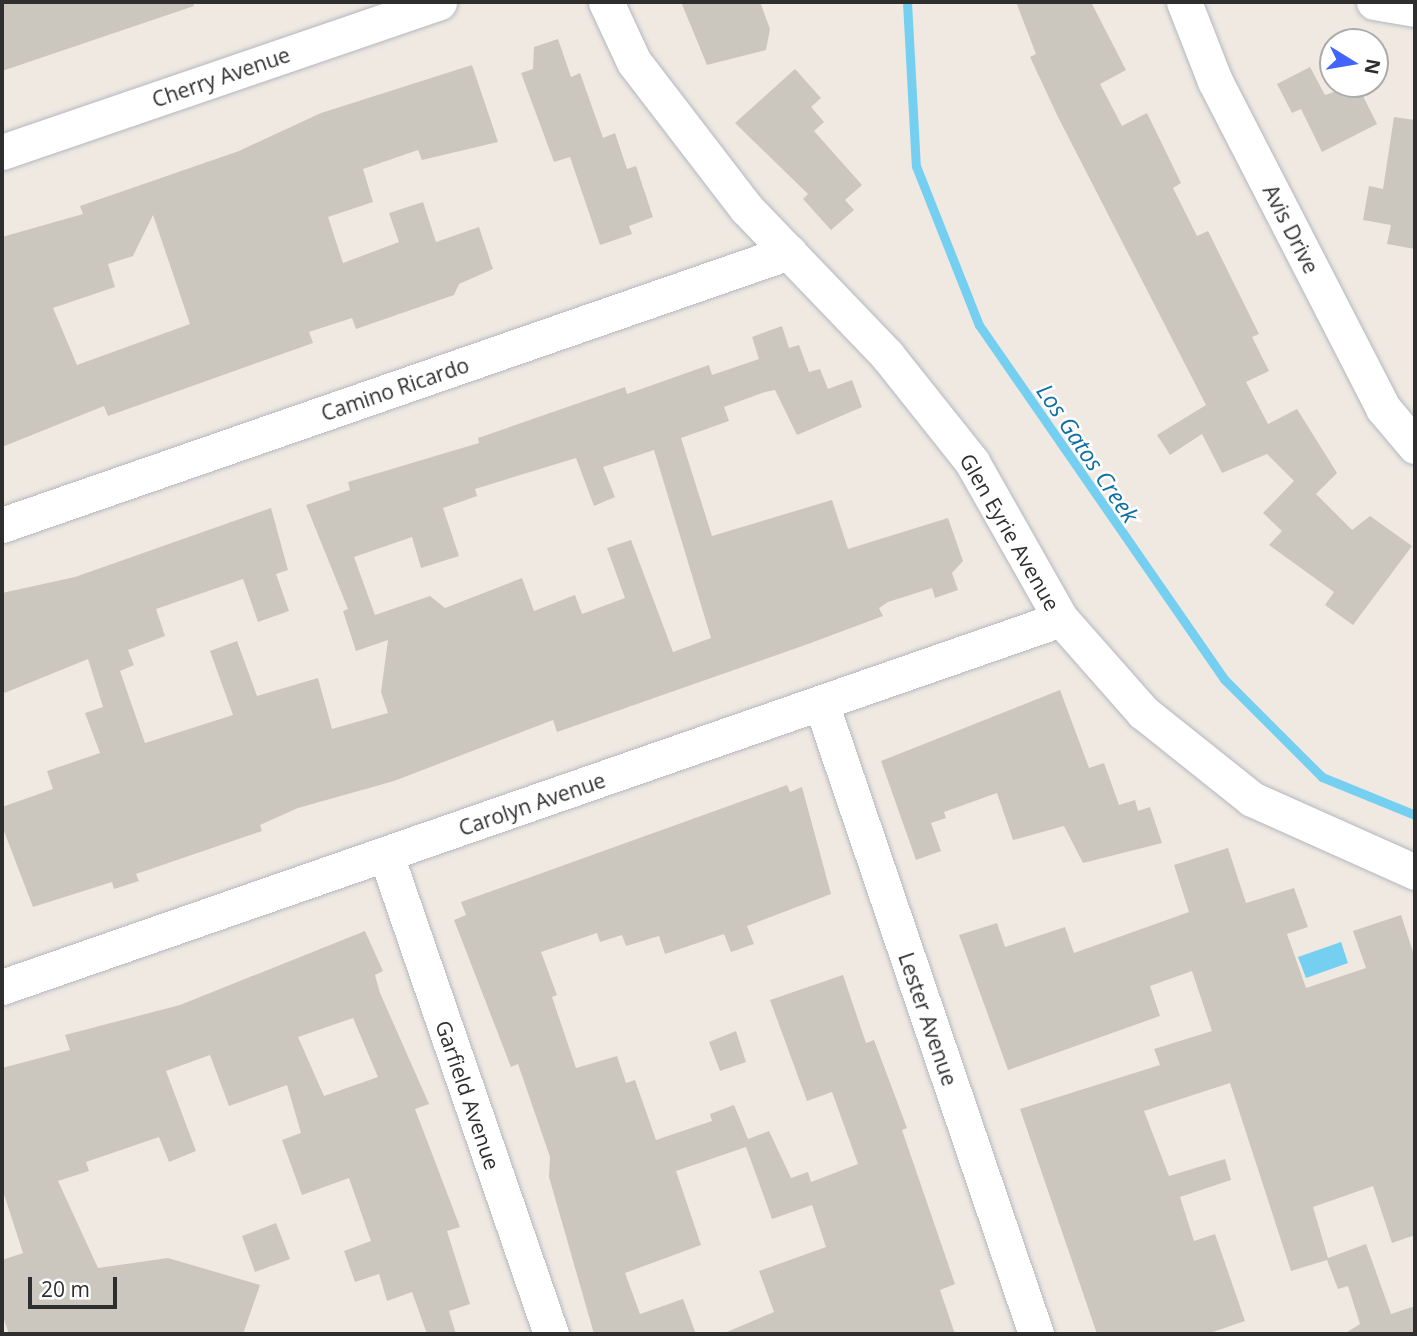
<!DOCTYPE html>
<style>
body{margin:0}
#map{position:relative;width:1417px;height:1336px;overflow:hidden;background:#efe9e1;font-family:"Open Sans",sans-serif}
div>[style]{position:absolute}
.water>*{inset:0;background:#75cff0}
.stream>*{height:9px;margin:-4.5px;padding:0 4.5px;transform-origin:4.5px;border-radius:4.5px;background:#75cff0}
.building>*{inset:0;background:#cbc7bf}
.roads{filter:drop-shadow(0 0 2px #b4b7c1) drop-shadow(0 0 2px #b4b7c1)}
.minor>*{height:35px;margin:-17.5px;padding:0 17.5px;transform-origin:17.5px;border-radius:17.5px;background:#fff}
span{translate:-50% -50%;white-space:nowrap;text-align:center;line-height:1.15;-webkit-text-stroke:5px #fff;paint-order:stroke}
.street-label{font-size:21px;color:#2e2e2e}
.water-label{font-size:23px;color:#0d6fa3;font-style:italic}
.frame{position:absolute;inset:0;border:4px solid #2e2e2e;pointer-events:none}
.north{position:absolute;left:1319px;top:28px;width:70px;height:70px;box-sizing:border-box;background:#fff;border:2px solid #ababab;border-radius:50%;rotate:101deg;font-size:19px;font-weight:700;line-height:28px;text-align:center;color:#2e2e2e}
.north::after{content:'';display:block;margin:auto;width:24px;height:32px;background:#4264fb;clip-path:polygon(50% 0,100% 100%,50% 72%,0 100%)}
.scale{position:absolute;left:28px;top:1277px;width:89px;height:32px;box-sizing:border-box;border:4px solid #2e2e2e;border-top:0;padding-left:9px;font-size:21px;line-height:24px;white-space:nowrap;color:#2e2e2e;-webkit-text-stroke:5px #fff;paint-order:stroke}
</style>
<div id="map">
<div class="water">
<div style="clip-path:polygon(1341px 942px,1348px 963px,1306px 978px,1298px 957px)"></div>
</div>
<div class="stream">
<div style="left:907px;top:2px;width:164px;rotate:86.9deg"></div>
<div style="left:916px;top:166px;width:171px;rotate:68.4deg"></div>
<div style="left:979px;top:325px;width:431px;rotate:55.3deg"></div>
<div style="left:1224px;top:679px;width:139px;rotate:45deg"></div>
<div style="left:1322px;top:777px;width:100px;rotate:22.2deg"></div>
</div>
<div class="building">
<div style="clip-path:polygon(2px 2px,193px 2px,194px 6px,2px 71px)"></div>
<div style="clip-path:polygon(681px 2px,760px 2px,770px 29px,766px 50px,707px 65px)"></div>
<div style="clip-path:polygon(1016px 2px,1091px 2px,1126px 70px,1100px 84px,1122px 126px,1147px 113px,1181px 183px,1173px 188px,1197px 236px,1208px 231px,1259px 334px,1252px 337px,1269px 371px,1246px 382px,1268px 424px,1297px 409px,1337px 473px,1316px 494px,1352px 530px,1370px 516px,1412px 546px,1353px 625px,1325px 605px,1334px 592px,1269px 545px,1282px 531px,1263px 513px,1294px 481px,1267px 454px,1222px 473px,1202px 434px,1170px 455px,1157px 435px,1206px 405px,1058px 117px,1030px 57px,1036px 54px)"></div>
<div style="clip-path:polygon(558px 39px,571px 77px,580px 73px,603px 138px,615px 133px,627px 169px,636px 166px,653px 217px,629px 226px,632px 234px,600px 245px,570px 157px,554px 162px,521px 73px,533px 69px,534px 47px)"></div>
<div style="clip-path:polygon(evenodd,472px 65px,498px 142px,422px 160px,418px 150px,363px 169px,373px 202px,328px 217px,343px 263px,399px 242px,389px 213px,423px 202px,436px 242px,479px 227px,493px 269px,459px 284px,454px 295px,356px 329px,352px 318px,309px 332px,313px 343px,108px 416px,104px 406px,2px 447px,2px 237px,83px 214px,80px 206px,239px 151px,321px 113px,472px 65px,153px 215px,190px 324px,77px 365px,53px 308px,115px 287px,108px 264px,133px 256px,153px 215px)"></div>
<div style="clip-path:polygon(1310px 67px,1325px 95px,1357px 84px,1377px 124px,1322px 152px,1301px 109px,1292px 113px,1277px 84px)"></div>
<div style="clip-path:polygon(795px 69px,821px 98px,811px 107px,824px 122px,814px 131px,862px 185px,845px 200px,854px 210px,831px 230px,803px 199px,808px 194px,735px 123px)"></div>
<div style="clip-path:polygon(1394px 117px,1415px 120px,1415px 249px,1387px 244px,1391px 225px,1363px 220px,1369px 186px,1383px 189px)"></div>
<div style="clip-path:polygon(evenodd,782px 326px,789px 348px,799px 345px,809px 372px,820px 369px,828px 389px,852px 380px,862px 407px,797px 435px,775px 390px,765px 392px,724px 407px,729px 421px,681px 438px,712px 536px,832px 500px,848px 549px,948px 518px,963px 561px,952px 573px,958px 590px,935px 598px,932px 588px,888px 602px,879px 608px,883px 616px,808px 644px,557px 732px,553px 720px,394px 781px,298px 808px,260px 825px,262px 831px,136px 874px,139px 881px,114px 889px,112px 882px,33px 907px,2px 826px,2px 807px,53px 789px,47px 771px,100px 753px,85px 713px,103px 707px,88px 659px,2px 694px,2px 593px,75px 577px,271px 508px,288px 570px,276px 574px,289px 611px,258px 622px,243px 579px,156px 609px,165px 636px,128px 650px,134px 665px,120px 671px,145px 743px,233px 715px,210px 651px,237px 641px,257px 696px,318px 678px,332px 729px,388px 713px,381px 692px,388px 640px,356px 651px,343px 611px,348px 609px,306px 505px,350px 490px,348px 482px,479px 443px,478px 438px,625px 387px,627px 394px,709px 365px,712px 375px,759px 359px,752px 337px,782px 326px,654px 450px,711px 638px,673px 652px,631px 540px,607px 548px,625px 598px,582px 614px,575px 595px,534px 611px,522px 578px,445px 608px,430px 596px,375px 615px,354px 557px,412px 537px,421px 568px,459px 556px,443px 508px,477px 496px,475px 489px,576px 458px,594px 506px,615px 497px,603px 467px,654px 450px)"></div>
<div style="clip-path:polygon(1060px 690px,1089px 768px,1104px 763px,1119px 805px,1135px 800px,1138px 811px,1150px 807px,1162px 843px,1083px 863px,1064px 826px,1013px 840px,997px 793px,944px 812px,946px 818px,931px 823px,941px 851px,916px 860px,881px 761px)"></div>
<div style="clip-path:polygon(787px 785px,790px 792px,802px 787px,831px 894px,747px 926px,754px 944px,731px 952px,724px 934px,665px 954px,659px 936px,626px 946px,622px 935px,600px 942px,597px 933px,541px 952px,557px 995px,552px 997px,576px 1068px,617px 1056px,626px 1083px,635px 1080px,656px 1140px,712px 1121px,710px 1114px,734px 1105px,748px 1139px,769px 1131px,791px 1178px,808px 1172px,811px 1182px,858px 1164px,832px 1092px,807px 1101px,770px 1000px,843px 975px,866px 1043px,874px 1040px,907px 1128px,902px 1130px,955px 1284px,940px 1290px,955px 1334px,722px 1334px,774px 1312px,759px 1271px,826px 1247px,812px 1205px,772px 1219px,746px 1147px,676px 1171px,701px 1245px,625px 1273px,640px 1314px,683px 1299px,696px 1334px,594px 1334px,549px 1177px,550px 1157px,518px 1064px,511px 1067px,454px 920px,466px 915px,461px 902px)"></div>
<div style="clip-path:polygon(1228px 848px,1246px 903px,1294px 888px,1308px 927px,1287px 934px,1306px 988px,1366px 968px,1353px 931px,1401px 915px,1415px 958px,1415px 1235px,1392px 1243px,1373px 1186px,1313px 1207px,1328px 1258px,1366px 1244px,1391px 1314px,1415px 1306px,1415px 1334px,1344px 1334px,1360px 1324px,1348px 1286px,1338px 1289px,1327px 1260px,1291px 1271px,1230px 1083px,1144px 1111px,1169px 1176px,1225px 1159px,1231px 1180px,1180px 1197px,1194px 1241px,1215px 1234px,1245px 1321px,1207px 1334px,1097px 1334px,1020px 1109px,1160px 1065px,1154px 1049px,1212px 1031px,1192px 971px,1150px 986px,1160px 1016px,1008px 1070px,959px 935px,997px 923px,1005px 947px,1065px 927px,1074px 953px,1189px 912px,1174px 865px)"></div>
<div style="clip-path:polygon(evenodd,365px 931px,383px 971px,375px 975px,380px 993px,429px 1104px,415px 1109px,460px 1227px,447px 1231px,470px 1304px,449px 1311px,456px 1334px,427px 1334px,412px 1292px,387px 1301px,379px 1274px,355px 1282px,344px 1251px,371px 1241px,349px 1178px,302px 1195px,282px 1140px,301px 1133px,287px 1085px,229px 1106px,210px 1055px,166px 1071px,196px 1151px,169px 1162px,159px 1137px,86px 1162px,89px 1171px,58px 1181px,98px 1268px,168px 1258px,260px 1285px,243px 1334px,9px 1334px,2px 1314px,2px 1260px,23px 1253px,2px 1188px,2px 1068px,70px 1050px,65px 1035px,180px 1005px,365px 931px,353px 1018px,378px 1077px,324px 1096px,298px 1037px,353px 1018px)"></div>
<div style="clip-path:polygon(736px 1031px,746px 1062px,720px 1071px,709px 1042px)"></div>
<div style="clip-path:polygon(276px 1223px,290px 1259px,255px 1272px,242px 1236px)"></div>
</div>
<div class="roads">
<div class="minor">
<div style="left:606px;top:2px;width:66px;rotate:65deg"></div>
<div style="left:634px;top:62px;width:185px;rotate:52.5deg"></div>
<div style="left:747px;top:209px;width:202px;rotate:46.2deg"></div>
<div style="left:887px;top:355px;width:137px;rotate:51.5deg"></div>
<div style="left:972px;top:462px;width:180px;rotate:60.5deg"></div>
<div style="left:1061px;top:619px;width:124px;rotate:48.6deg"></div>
<div style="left:1143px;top:712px;width:139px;rotate:38.6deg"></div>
<div style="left:1252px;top:799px;width:179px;rotate:24.1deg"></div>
<div style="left:1184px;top:2px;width:85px;rotate:68.6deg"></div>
<div style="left:1215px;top:81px;width:368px;rotate:62.8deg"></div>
<div style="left:1383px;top:408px;width:50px;rotate:49.9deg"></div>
<div style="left:1374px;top:2px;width:42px;rotate:9.7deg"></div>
<div style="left:2px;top:152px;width:462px;rotate:-18.9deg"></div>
<div style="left:2px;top:525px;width:833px;rotate:-19.13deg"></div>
<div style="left:821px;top:703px;width:667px;rotate:71.18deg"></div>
<div style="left:386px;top:855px;width:507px;rotate:70.99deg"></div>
<div style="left:2px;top:987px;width:1121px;rotate:-19.16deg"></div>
</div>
</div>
<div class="street-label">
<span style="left:221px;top:77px;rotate:-19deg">Cherry Avenue</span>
<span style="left:1291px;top:229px;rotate:63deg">Avis Drive</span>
<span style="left:395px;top:389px;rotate:-19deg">Camino Ricardo</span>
<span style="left:1010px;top:532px;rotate:60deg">Glen Eyrie Avenue</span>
<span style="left:532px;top:804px;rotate:-19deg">Carolyn Avenue</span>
<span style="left:928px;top:1019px;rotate:71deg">Lester Avenue</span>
<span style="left:468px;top:1095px;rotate:71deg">Garfield Avenue</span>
</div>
<div class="water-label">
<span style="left:1088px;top:453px;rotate:56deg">Los Gatos Creek</span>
</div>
<div class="frame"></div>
<div class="north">N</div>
<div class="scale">20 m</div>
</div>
